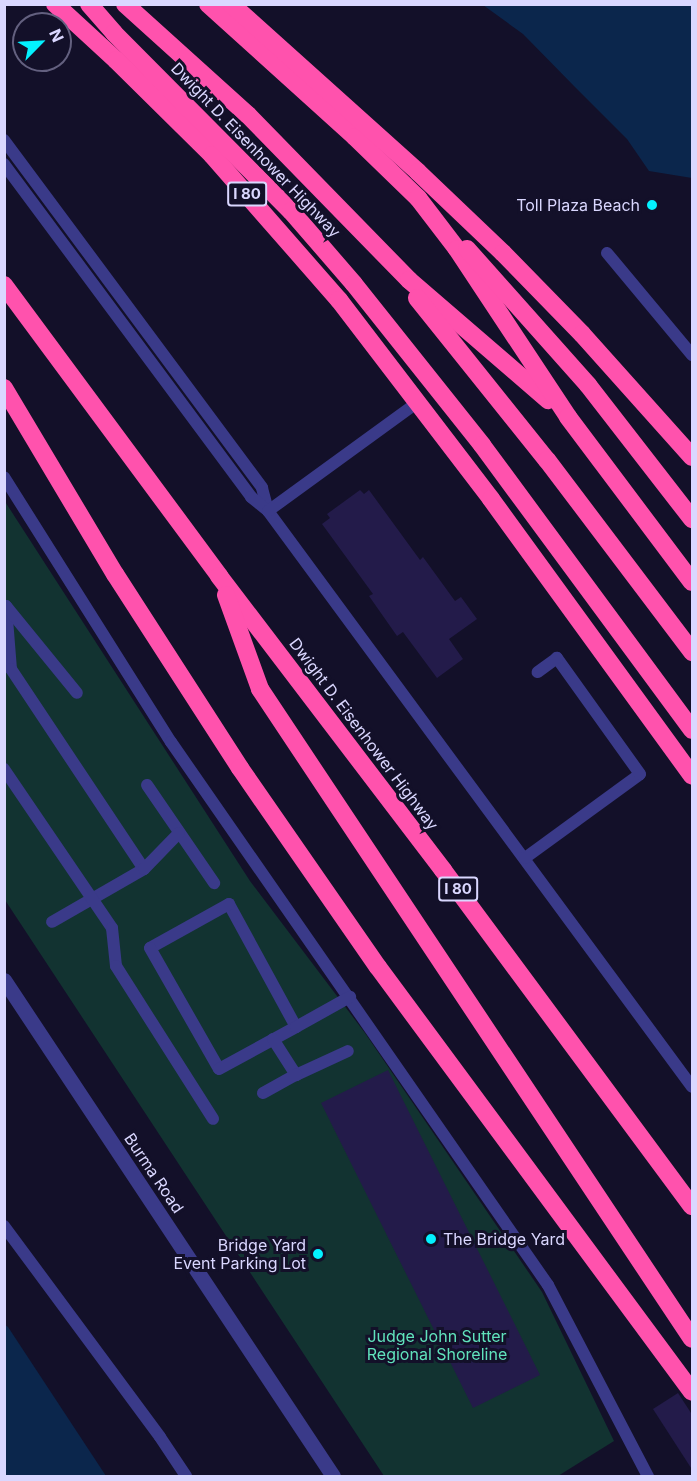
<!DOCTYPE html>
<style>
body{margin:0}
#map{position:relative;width:697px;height:1481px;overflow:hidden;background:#131029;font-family:Inter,sans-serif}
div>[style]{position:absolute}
.green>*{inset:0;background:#123331}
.water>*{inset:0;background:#0b264c}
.building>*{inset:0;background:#231b4a}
.lane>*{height:12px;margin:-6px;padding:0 6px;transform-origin:6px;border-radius:6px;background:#3a3a89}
.street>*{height:15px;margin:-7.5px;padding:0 7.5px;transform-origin:7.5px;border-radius:7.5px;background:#3a3a89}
.highway>*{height:18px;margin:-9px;padding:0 9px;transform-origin:9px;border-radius:9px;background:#ff52ad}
.dots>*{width:16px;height:16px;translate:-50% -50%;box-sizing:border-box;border:3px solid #131029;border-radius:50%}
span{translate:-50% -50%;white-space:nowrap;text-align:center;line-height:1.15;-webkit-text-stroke:6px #131029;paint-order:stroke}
.shield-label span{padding:2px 4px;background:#131029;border:2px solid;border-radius:4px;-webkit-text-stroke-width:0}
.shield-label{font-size:15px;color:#dad7ff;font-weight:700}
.street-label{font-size:16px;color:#dad7ff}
.poi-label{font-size:16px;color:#dad7ff}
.right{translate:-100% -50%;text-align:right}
.left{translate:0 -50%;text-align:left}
.park-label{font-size:16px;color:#60e3bc}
.frame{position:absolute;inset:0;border:6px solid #dad7ff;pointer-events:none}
.north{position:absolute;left:12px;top:12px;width:60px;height:60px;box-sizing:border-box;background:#131029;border:2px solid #63607f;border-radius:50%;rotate:66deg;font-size:16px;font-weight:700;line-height:24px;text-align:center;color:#dad7ff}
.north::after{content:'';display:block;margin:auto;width:21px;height:27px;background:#03f1ff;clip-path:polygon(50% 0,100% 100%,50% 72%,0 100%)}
</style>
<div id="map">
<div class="green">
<div style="clip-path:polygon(4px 500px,250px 881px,365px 1033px,542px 1292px,614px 1441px,558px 1476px,384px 1476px,5px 900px)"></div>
</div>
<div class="water">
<div style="clip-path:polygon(483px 5px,692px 5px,692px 178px,649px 171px,627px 139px,574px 86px,523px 34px)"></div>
<div style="clip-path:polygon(4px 1324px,8px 1327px,106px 1476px,5px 1476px)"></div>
</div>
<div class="building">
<div style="clip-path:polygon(360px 490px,364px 494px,369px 490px,420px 560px,423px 557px,455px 601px,461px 597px,477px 619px,449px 639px,463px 659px,437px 678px,403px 632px,397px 636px,369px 596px,373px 594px,322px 524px,330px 518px,327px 514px)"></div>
<div style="clip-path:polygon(388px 1070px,540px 1375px,473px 1408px,321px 1103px)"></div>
<div style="clip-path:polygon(678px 1393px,693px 1416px,693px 1471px,653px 1409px)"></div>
</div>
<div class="lane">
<div style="left:4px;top:140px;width:433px;rotate:53.4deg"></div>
<div style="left:262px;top:488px;width:24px;rotate:75deg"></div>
<div style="left:4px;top:164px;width:415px;rotate:53.4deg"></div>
<div style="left:251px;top:497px;width:22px;rotate:39deg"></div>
<div style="left:268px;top:511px;width:715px;rotate:53.64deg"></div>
<div style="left:607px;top:253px;width:133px;rotate:50.2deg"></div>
<div style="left:4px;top:477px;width:313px;rotate:57.8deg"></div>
<div style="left:171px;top:742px;width:661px;rotate:55.23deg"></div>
<div style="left:548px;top:1285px;width:216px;rotate:62.4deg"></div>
<div style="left:268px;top:511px;width:185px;rotate:-36deg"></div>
<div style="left:6px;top:606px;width:63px;rotate:85.5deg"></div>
<div style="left:11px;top:669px;width:240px;rotate:56.4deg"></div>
<div style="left:144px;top:869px;width:106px;rotate:150.1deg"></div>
<div style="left:6px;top:606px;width:112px;rotate:50.8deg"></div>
<div style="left:4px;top:769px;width:192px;rotate:55.8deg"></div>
<div style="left:112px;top:928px;width:38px;rotate:84deg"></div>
<div style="left:116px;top:966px;width:181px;rotate:57.6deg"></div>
<div style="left:147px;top:785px;width:119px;rotate:55.6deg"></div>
<div style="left:525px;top:858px;width:142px;rotate:-36.1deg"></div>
<div style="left:640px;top:774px;width:143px;rotate:-125.6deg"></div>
<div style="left:557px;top:658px;width:24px;rotate:144deg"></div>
<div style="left:144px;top:869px;width:50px;rotate:-45.8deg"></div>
<div style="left:296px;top:1027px;width:140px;rotate:-118.6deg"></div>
<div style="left:229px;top:904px;width:90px;rotate:150.9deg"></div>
<div style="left:150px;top:948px;width:139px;rotate:60.3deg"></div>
<div style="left:219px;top:1069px;width:88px;rotate:-28.6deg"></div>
<div style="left:296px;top:1027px;width:62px;rotate:-29.1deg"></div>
<div style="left:273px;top:1039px;width:43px;rotate:57.4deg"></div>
<div style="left:296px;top:1075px;width:57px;rotate:-24.8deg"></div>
<div style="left:263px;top:1093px;width:38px;rotate:-29deg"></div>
<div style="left:4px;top:1226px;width:262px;rotate:53.5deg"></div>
<div style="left:160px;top:1437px;width:47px;rotate:56.3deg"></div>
</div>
<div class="street">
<div style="left:4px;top:980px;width:595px;rotate:56.44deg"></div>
</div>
<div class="highway">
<div style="left:55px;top:4px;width:83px;rotate:42.6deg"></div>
<div style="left:116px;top:60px;width:135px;rotate:44.7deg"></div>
<div style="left:212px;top:155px;width:193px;rotate:48.8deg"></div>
<div style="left:339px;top:300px;width:250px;rotate:52.6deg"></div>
<div style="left:491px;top:499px;width:342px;rotate:54deg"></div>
<div style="left:89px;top:4px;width:38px;rotate:49deg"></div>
<div style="left:114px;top:33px;width:251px;rotate:45.2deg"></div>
<div style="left:291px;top:211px;width:96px;rotate:49.2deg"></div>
<div style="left:354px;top:284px;width:206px;rotate:51.5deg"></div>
<div style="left:482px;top:445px;width:354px;rotate:53.6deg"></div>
<div style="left:125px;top:4px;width:166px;rotate:42.1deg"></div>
<div style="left:248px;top:115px;width:231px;rotate:45.7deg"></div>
<div style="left:409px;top:280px;width:184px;rotate:40.8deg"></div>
<div style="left:208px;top:4px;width:198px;rotate:42.1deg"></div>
<div style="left:355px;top:137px;width:88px;rotate:44.1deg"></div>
<div style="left:418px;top:198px;width:64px;rotate:52.6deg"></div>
<div style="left:457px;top:249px;width:201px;rotate:56.5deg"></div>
<div style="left:568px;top:417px;width:206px;rotate:53.1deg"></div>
<div style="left:231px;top:4px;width:251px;rotate:41.9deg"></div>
<div style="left:418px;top:172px;width:117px;rotate:43.6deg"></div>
<div style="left:503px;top:253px;width:113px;rotate:45.7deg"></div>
<div style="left:582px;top:334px;width:165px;rotate:48.2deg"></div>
<div style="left:467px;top:249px;width:182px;rotate:48.3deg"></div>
<div style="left:588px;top:385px;width:170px;rotate:52.2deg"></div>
<div style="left:4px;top:285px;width:362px;rotate:53.5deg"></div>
<div style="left:219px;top:576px;width:370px;rotate:52.7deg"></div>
<div style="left:443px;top:870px;width:418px;rotate:53.5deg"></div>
<div style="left:417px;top:298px;width:208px;rotate:51.3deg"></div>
<div style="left:547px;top:460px;width:241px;rotate:52.9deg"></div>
<div style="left:4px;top:388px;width:217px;rotate:59.2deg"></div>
<div style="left:115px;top:574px;width:231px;rotate:57.2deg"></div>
<div style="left:240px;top:768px;width:242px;rotate:55.3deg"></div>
<div style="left:378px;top:967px;width:528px;rotate:53.54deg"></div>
<div style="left:226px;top:595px;width:100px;rotate:70.1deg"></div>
<div style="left:260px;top:689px;width:780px;rotate:56.39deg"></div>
</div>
<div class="dots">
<div style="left:652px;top:205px;background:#03f1ff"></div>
<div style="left:431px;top:1239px;background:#03f1ff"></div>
<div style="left:318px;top:1254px;background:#03f1ff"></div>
</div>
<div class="shield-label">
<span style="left:247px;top:194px">I 80</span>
<span style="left:458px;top:889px">I 80</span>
</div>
<div class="street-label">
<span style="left:256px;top:150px;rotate:46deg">Dwight D. Eisenhower Highway</span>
<span style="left:364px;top:734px;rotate:53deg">Dwight D. Eisenhower Highway</span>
<span style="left:154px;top:1173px;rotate:56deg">Burma Road</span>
</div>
<div class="poi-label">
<span class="right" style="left:640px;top:205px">Toll Plaza Beach</span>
<span class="left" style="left:443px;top:1239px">The Bridge Yard</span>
<span class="right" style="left:306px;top:1254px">Bridge Yard<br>Event Parking Lot</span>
</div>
<div class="park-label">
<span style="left:437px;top:1345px">Judge John Sutter<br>Regional Shoreline</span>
</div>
<div class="frame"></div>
<div class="north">N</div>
</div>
